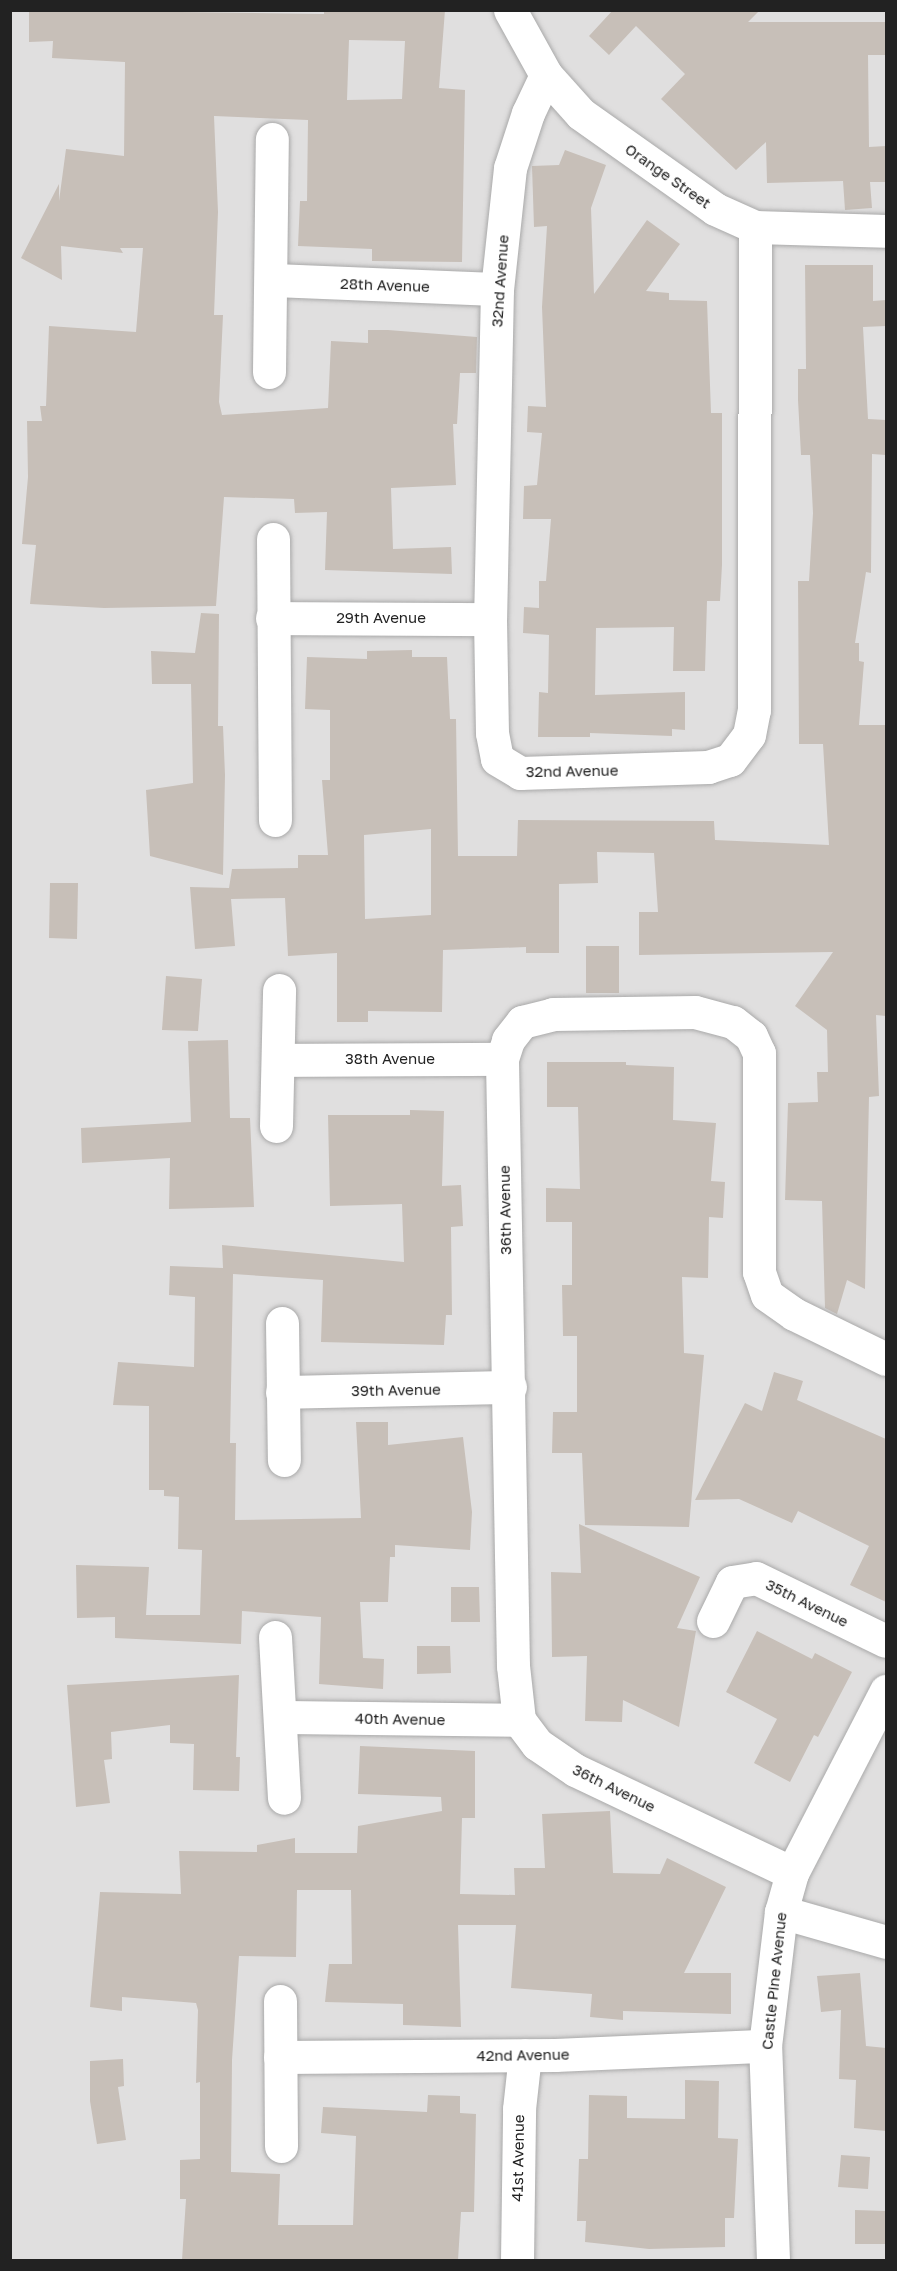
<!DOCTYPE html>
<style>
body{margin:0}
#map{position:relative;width:897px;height:2271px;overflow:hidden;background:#f2efe9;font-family:"Golos Text",sans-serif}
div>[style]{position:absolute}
.residential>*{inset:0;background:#e0dfdf}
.building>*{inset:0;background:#c7bfb8}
.roads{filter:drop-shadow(0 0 2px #a9a9a9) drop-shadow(0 0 2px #a9a9a9)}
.minor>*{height:33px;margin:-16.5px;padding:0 16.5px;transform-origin:16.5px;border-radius:16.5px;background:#fff}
span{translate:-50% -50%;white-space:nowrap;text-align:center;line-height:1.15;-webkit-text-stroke:6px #fff;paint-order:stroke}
.street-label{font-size:15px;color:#222}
.frame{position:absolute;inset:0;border:12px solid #222;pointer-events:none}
</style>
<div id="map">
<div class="residential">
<i style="clip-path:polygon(11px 11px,886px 11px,886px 2260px,11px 2260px)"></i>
</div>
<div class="building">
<i style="clip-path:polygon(evenodd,29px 10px,324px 14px,324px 10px,445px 10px,439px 88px,465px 90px,462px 262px,372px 261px,372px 249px,298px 246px,300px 201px,307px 201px,308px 120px,214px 116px,218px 212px,214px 315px,223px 315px,219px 402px,222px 415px,328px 408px,331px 341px,368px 343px,368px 330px,388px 330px,477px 337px,476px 373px,460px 373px,457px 424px,453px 424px,456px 485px,391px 488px,393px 549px,451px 547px,452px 574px,325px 570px,327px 512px,295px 513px,294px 499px,224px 497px,216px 606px,104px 608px,30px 604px,36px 545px,22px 544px,28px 477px,27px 421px,42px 421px,40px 406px,46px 406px,49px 326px,136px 332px,143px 248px,120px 248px,123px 253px,61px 246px,62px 280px,21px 258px,59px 184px,59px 201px,66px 149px,124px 156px,125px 62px,52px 58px,53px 41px,29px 42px,29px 10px,349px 40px,405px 41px,402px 99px,347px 100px,349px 40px)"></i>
<i style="clip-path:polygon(613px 10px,760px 10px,748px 22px,886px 22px,886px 55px,868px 55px,869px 147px,886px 146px,886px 182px,870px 182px,872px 208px,845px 210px,843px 181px,767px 183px,766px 142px,736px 170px,661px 99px,685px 74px,636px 26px,609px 55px,589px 36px)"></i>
<i style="clip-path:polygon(565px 150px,606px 165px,591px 208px,594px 294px,647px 220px,680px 244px,646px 291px,669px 293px,669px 300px,707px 301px,711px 413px,722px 413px,722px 565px,720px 601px,707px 601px,705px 671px,673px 671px,674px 627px,596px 628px,595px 695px,685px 692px,685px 730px,672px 729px,672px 736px,590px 733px,590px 737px,538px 737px,539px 692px,548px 693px,549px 635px,523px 633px,524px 607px,539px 608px,539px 581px,546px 581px,551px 519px,523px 519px,524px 486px,537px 485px,542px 433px,527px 432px,528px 406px,546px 407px,542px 307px,547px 226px,534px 227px,532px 166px,559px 165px)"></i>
<i style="clip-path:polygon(evenodd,805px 265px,873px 265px,873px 301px,886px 300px,886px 326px,863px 327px,868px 419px,886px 420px,886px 455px,872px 454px,871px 573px,866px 572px,855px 643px,859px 643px,859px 661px,864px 662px,859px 725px,886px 725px,886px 1016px,876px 1015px,879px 1096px,869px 1097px,865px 1289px,847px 1280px,837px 1314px,825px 1308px,822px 1201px,785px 1200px,788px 1103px,818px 1102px,817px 1072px,828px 1072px,827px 1030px,795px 1006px,833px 952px,639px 955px,639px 912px,658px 912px,654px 853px,597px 852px,598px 883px,559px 884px,559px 953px,526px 953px,526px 947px,443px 950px,442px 1012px,368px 1011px,368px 1022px,337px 1022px,337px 953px,288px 956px,285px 898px,231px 899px,235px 946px,195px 949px,190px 887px,229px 888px,232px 869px,298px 868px,298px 855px,328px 855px,322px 780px,330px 780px,330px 710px,305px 709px,307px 657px,367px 659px,367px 651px,412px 650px,412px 657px,447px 657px,450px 719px,456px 719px,458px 856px,517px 856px,518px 820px,714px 821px,715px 840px,829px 845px,823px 744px,799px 744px,798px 581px,809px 581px,813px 513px,810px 455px,801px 455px,798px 400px,798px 369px,806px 369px,805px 265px,431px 829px,431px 915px,365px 919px,364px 835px,431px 829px)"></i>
<i style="clip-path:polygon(201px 613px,219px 614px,218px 726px,223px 726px,225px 775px,223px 875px,150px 856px,146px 790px,193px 783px,191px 684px,152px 684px,151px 651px,195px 653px)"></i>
<i style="clip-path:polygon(50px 883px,78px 883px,77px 939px,49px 938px)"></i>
<i style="clip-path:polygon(586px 946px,619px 946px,619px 993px,586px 993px)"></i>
<i style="clip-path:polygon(166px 976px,202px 979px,198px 1031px,162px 1030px)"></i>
<i style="clip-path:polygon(228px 1040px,230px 1118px,250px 1118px,254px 1207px,169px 1209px,170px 1158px,82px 1163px,81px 1128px,191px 1122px,188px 1041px)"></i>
<i style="clip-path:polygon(547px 1062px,626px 1062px,626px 1065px,674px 1067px,673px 1120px,716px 1123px,711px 1181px,725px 1182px,723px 1218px,709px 1217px,708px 1278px,682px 1277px,684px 1353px,704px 1355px,689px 1527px,585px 1525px,582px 1453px,552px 1453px,553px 1412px,577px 1412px,577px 1336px,563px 1336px,562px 1285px,572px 1285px,572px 1222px,546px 1222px,546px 1188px,580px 1189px,578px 1107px,547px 1107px)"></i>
<i style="clip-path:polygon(410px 1110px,444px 1111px,442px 1186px,461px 1185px,463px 1226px,451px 1227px,452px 1315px,446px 1315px,444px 1345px,321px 1342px,323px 1280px,233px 1274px,230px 1443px,236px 1443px,235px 1520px,361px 1518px,356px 1422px,388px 1422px,388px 1445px,463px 1437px,472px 1512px,470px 1550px,395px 1545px,395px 1557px,390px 1557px,388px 1602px,360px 1602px,363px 1658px,384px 1659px,383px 1689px,319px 1684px,321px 1617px,242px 1611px,241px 1644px,115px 1638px,115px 1617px,77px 1618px,76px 1565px,149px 1567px,146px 1615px,200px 1615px,202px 1550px,178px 1549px,179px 1497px,164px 1496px,164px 1490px,149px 1490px,149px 1406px,113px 1405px,118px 1362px,194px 1367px,195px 1297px,169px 1295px,170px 1266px,223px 1268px,222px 1245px,404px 1262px,402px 1204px,330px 1206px,328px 1115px,410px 1115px)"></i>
<i style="clip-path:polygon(774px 1372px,803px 1381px,797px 1400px,886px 1439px,886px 1602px,850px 1585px,869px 1546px,798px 1511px,792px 1523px,739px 1499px,695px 1500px,745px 1403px,762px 1411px)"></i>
<i style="clip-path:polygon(579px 1524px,700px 1577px,677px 1628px,696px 1631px,679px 1727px,623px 1700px,622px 1722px,585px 1721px,587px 1656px,552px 1657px,551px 1572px,581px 1573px)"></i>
<i style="clip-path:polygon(451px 1587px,479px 1587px,480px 1622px,451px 1622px)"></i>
<i style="clip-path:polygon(757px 1631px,812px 1659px,815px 1653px,852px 1672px,818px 1737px,814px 1735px,790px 1782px,754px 1763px,777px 1719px,726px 1692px)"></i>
<i style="clip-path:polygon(417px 1646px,450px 1646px,451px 1673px,417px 1674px)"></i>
<i style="clip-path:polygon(239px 1675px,236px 1757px,240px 1757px,239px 1791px,193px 1790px,194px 1744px,170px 1743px,170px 1725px,111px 1732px,112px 1759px,104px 1760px,110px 1803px,76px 1807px,67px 1685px)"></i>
<i style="clip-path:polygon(360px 1746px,475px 1751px,475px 1818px,462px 1818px,460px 1894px,515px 1895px,514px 1868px,545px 1868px,542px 1814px,610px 1811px,613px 1873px,660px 1874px,667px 1858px,726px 1887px,684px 1973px,731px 1973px,731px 2014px,623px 2011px,623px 2020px,590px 2017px,592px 1994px,511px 1988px,516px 1925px,458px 1925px,461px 2027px,403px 2025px,403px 2004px,325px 2002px,329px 1964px,352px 1964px,351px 1890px,297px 1890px,296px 1957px,239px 1956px,232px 2060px,231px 2172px,280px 2174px,278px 2225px,353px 2225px,356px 2136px,321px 2133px,323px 2107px,427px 2112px,428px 2095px,460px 2096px,460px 2113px,476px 2114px,474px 2212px,461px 2212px,458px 2260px,182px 2260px,186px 2199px,180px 2199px,180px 2160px,200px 2159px,200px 2082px,196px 2083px,198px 2010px,196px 2003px,122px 1997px,122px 2011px,90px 2007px,100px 1892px,181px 1894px,179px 1851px,257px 1852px,257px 1845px,295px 1838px,295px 1853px,357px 1853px,358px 1826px,442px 1811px,441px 1797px,358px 1794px)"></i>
<i style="clip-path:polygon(860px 1973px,866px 2046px,886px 2048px,886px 2131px,854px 2128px,856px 2080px,839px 2079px,841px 2010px,821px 2012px,817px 1976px)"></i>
<i style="clip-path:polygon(123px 2059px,124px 2086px,118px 2087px,126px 2140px,97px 2144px,90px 2101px,90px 2061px)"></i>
<i style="clip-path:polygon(685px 2080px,719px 2081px,718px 2138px,738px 2139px,734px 2218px,725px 2218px,725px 2247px,649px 2249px,585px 2242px,586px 2221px,577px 2221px,579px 2159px,588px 2159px,589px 2095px,627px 2096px,627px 2118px,685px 2119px)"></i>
<i style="clip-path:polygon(841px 2155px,870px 2157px,868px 2189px,838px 2187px)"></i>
<i style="clip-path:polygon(855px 2210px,886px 2211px,886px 2244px,855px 2244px)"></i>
</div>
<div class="roads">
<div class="minor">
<i style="left:510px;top:10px;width:74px;rotate:61deg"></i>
<i style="left:546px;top:75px;width:52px;rotate:48.1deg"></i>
<i style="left:581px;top:114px;width:164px;rotate:35.3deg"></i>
<i style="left:715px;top:209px;width:44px;rotate:24.2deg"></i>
<i style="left:755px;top:227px;width:131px;rotate:1.7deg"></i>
<i style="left:546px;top:75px;width:42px;rotate:115.3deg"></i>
<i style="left:528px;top:113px;width:58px;rotate:108.1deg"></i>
<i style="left:510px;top:168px;width:122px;rotate:96.1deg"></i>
<i style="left:497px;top:289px;width:330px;rotate:91.2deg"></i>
<i style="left:490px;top:619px;width:114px;rotate:89deg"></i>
<i style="left:492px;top:733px;width:26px;rotate:79deg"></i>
<i style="left:497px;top:759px;width:27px;rotate:31deg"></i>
<i style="left:520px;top:773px;width:188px;rotate:-1.8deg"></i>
<i style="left:708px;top:767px;width:23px;rotate:-18deg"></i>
<i style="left:730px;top:760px;width:31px;rotate:-53deg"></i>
<i style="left:749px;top:735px;width:25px;rotate:-79deg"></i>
<i style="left:754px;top:710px;width:483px;rotate:-89.9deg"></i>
<i style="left:272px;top:280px;width:225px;rotate:2.3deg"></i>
<i style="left:269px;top:372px;width:233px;rotate:-89.3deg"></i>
<i style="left:273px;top:539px;width:281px;rotate:89.6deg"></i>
<i style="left:272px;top:618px;width:218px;rotate:0.3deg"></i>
<i style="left:278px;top:1060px;width:224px;rotate:-0.3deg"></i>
<i style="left:276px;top:1126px;width:136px;rotate:-88.7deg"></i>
<i style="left:282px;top:1323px;width:137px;rotate:89.2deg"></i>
<i style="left:282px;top:1392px;width:228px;rotate:-1.3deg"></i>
<i style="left:713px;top:1621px;width:43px;rotate:-64deg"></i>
<i style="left:732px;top:1582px;width:24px;rotate:-9deg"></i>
<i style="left:756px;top:1578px;width:144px;rotate:25.9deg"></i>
<i style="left:275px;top:1637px;width:161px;rotate:86.8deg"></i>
<i style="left:281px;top:1717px;width:238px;rotate:0.7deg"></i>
<i style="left:792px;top:1873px;width:240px;rotate:-154.6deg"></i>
<i style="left:575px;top:1770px;width:46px;rotate:-145.6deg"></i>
<i style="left:537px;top:1744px;width:30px;rotate:-127deg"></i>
<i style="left:519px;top:1720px;width:54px;rotate:-96.3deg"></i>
<i style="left:513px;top:1666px;width:607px;rotate:-91.04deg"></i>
<i style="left:502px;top:1059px;width:20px;rotate:-72deg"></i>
<i style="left:508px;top:1040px;width:23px;rotate:-52deg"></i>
<i style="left:522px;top:1022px;width:32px;rotate:-14deg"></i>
<i style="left:553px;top:1014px;width:142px;rotate:-0.8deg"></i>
<i style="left:695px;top:1012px;width:39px;rotate:15deg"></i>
<i style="left:733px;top:1022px;width:23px;rotate:38deg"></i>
<i style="left:751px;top:1036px;width:19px;rotate:65deg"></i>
<i style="left:759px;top:1053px;width:219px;rotate:90deg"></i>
<i style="left:759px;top:1272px;width:24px;rotate:71deg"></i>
<i style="left:767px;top:1295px;width:33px;rotate:35deg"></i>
<i style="left:794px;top:1314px;width:102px;rotate:26.1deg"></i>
<i style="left:781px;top:1912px;width:109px;rotate:15.9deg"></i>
<i style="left:280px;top:2001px;width:145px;rotate:89.6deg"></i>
<i style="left:280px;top:2057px;width:275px;rotate:-0.4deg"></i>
<i style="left:555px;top:2055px;width:210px;rotate:-2.5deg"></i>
<i style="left:517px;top:2260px;width:151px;rotate:-89.2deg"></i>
<i style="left:519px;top:2109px;width:54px;rotate:-83.7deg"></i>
<i style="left:773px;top:2260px;width:214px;rotate:-92.1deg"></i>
<i style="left:765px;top:2046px;width:135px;rotate:-83.2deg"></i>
<i style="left:781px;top:1912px;width:41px;rotate:-74.2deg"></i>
<i style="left:792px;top:1873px;width:205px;rotate:-62.7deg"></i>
</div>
</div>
<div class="street-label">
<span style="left:668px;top:176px;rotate:35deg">Orange Street</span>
<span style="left:500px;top:281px;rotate:-86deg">32nd Avenue</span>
<span style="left:385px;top:285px;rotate:2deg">28th Avenue</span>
<span style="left:381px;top:618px">29th Avenue</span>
<span style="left:572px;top:771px;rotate:-1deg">32nd Avenue</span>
<span style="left:390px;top:1059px">38th Avenue</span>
<span style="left:505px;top:1210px;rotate:-91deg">36th Avenue</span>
<span style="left:396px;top:1390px;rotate:-1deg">39th Avenue</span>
<span style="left:807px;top:1603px;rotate:26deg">35th Avenue</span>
<span style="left:400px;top:1719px;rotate:1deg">40th Avenue</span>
<span style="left:614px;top:1788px;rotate:26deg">36th Avenue</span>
<span style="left:774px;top:1981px;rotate:-84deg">Castle Pine Avenue</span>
<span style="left:523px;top:2055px;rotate:-1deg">42nd Avenue</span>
<span style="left:518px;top:2158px;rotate:-89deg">41st Avenue</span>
</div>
<div class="frame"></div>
</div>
